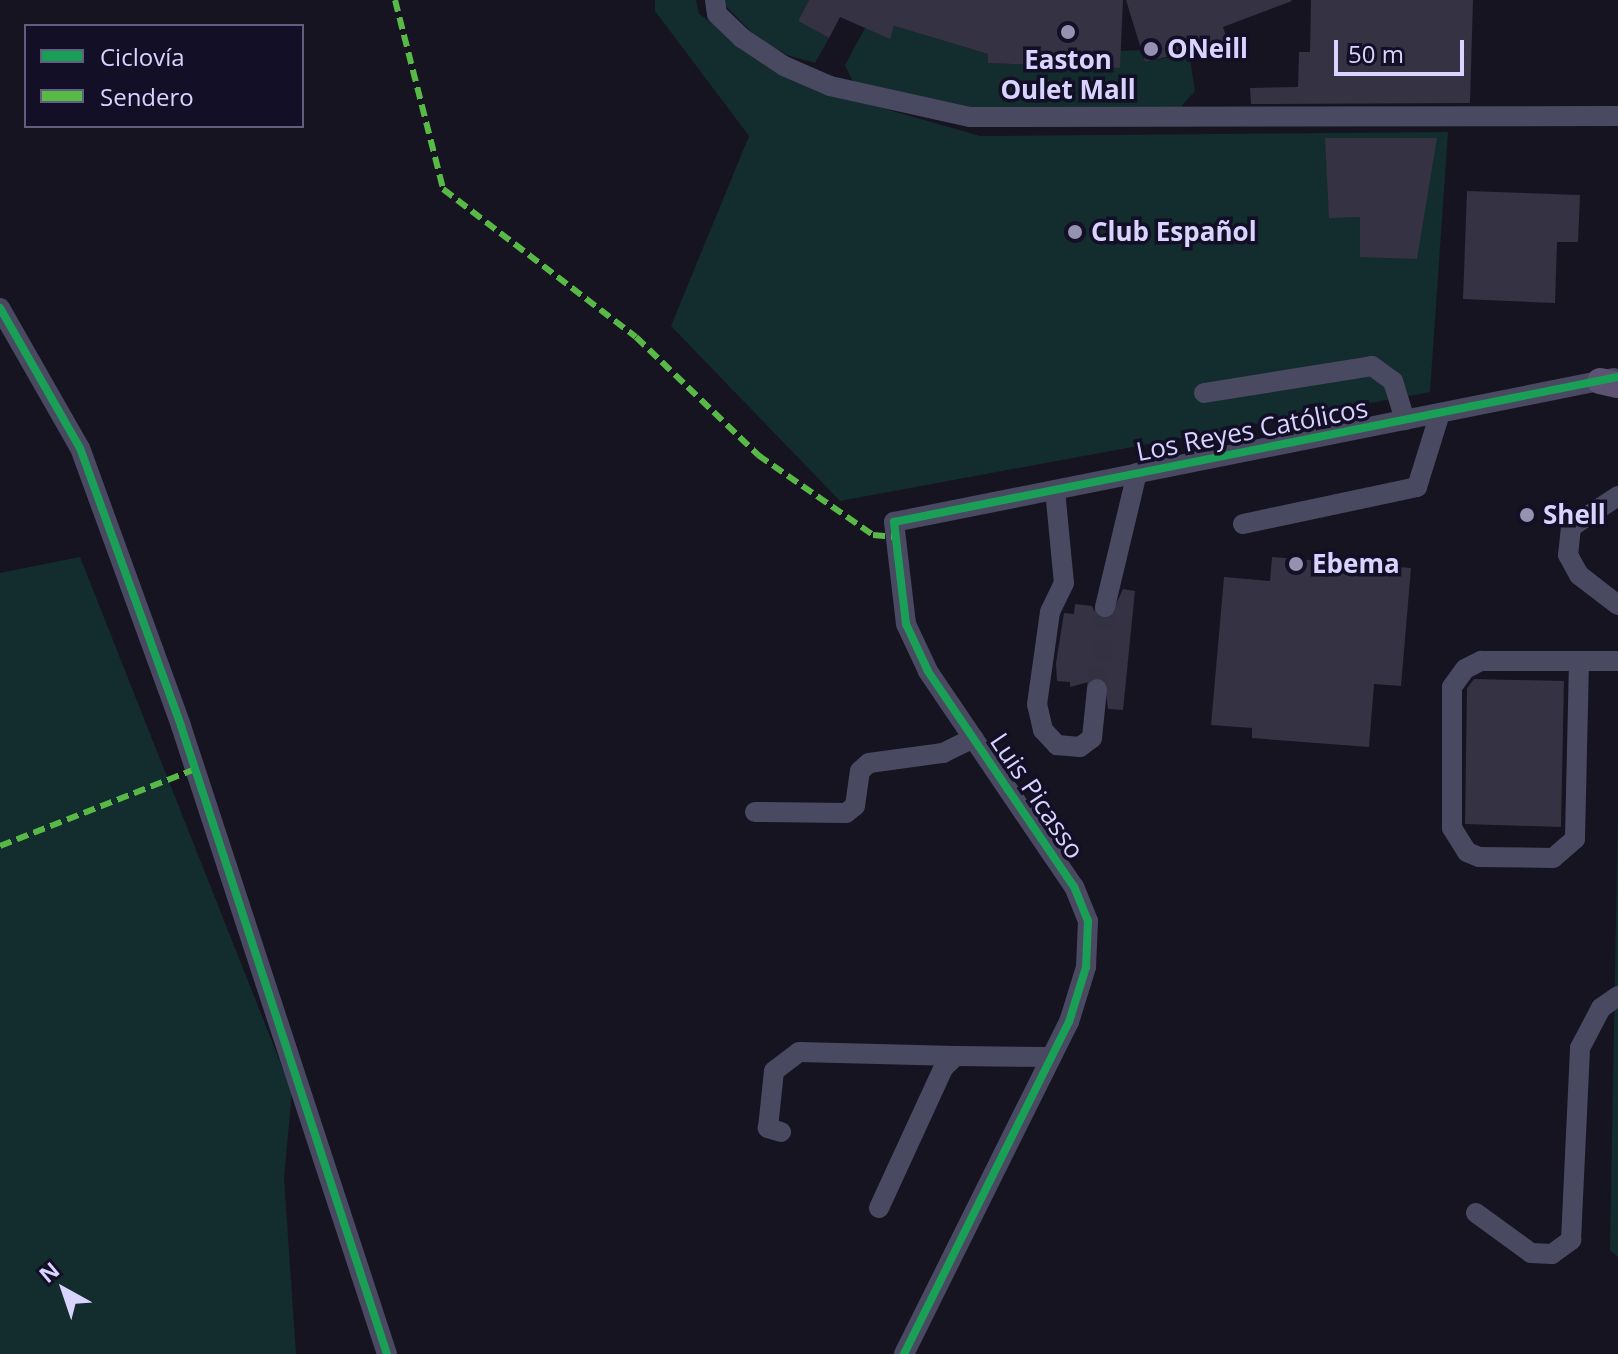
<!DOCTYPE html>
<meta charset="utf-8">
<style>
body{margin:0}
#map{position:relative;width:1618px;height:1354px;overflow:hidden;background:#161421;font-family:"Open Sans",sans-serif}
div>[style]{position:absolute}
.green>*{inset:0;background:#132c2d}
.building>*{inset:0;background:#343243}
.minor-tunnel>*{height:20px;margin-top:-10px;transform-origin:0;background:repeating-linear-gradient(90deg,#333142 0 20px,transparent 0 30px)}
.minor>*{height:20px;margin:-10px;padding:0 10px;transform-origin:10px;border-radius:10px;background:#4a4962}
.major>*{height:26px;margin:-13px;padding:0 13px;transform-origin:13px;border-radius:13px;background:#5e5373}
.quiet>*{height:6px;margin-top:-3px;transform-origin:0;background:repeating-linear-gradient(90deg,#58b947 0 12px,transparent 0 18px)}
.cycleway>*{height:8px;margin:-4px;padding:0 4px;transform-origin:4px;border-radius:4px;background:#1a9f57}
.dots>*{width:22px;height:22px;translate:-50% -50%;box-sizing:border-box;border:4px solid #130f26;border-radius:50%}
span{translate:-50% -50%;white-space:nowrap;text-align:center;line-height:1.15;-webkit-text-stroke:7px #130f26;paint-order:stroke}
.poi-label{font-size:26px;color:#d9d4ff;font-weight:700}
.left{translate:0 -50%;text-align:left}
.street-label{font-size:26px;color:#d9d4ff}
.legend{position:absolute;left:24px;top:24px;width:280px;height:104px;box-sizing:border-box;background:#130f26;border:2px solid #625e7d;margin:0;padding:10px 14px;list-style:none;font-size:24px;color:#d9d4ff}
.legend li{display:flex;align-items:center;gap:16px;height:40px}
.legend b{width:40px;border:2px solid #625e7d}
.north{position:absolute;left:24px;top:1250px;width:80px;height:80px;-webkit-text-stroke:6px #130f26;paint-order:stroke;rotate:320deg;font-size:22px;font-weight:700;line-height:32px;text-align:center;color:#d9d4ff}
.north::after{content:'';display:block;margin:auto;width:28px;height:36px;background:#d9d4ff;clip-path:polygon(50% 0,100% 100%,50% 72%,0 100%)}
.scale{position:absolute;left:1334px;top:40px;width:130px;height:36px;box-sizing:border-box;border:4px solid #d9d4ff;border-top:0;padding-left:10px;font-size:24px;line-height:28px;white-space:nowrap;color:#d9d4ff;-webkit-text-stroke:6px #130f26;paint-order:stroke}
</style>
<div id="map">
<div class="green">
<i style="clip-path:polygon(655px 0,696px 0,699px 14px,764px 59px,865px 103px,980px 136px,1448px 132px,1430px 392px,840px 501px,671px 326px,749px 136px,655px 11px)"></i>
<i style="clip-path:polygon(720px 0,809px 0,798px 21px,829px 38px,815px 63px,787px 55px,756px 37px)"></i>
<i style="clip-path:polygon(894px 26px,988px 54px,988px 63px,1119px 68px,1120px 51px,1141px 50px,1145px 62px,1189px 53px,1195px 91px,1181px 107px,1015px 114px,938px 104px,853px 82px,845px 65px,865px 28px)"></i>
<i style="clip-path:polygon(80px 557px,292px 1092px,284px 1178px,296px 1354px,0 1354px,0 573px)"></i>
<i style="clip-path:polygon(1618px 806px,1618px 1257px,1610px 1250px)"></i>
</div>
<div class="building">
<i style="clip-path:polygon(809px 0,1123px 0,1120px 68px,988px 63px,988px 54px,894px 26px,890px 39px,840px 17px,829px 38px,798px 21px)"></i>
<i style="clip-path:polygon(1126px 0,1291px 0,1292px 1px,1223px 27px,1228px 42px,1145px 62px)"></i>
<i style="clip-path:polygon(1311px 0,1473px 0,1470px 103px,1251px 104px,1250px 88px,1298px 87px,1299px 52px,1310px 52px)"></i>
<i style="clip-path:polygon(1325px 138px,1437px 138px,1417px 259px,1360px 257px,1360px 217px,1329px 218px)"></i>
<i style="clip-path:polygon(1467px 191px,1580px 195px,1578px 242px,1557px 242px,1555px 303px,1463px 299px)"></i>
<i style="clip-path:polygon(1272px 557px,1411px 568px,1401px 686px,1374px 684px,1369px 747px,1252px 738px,1252px 728px,1211px 725px,1224px 577px,1270px 581px)"></i>
<i style="clip-path:polygon(1123px 589px,1135px 591px,1123px 710px,1108px 709px,1104px 678px,1070px 687px,1070px 682px,1057px 681px,1056px 663px,1064px 613px,1074px 614px,1075px 604px,1092px 606px,1097px 617px,1109px 619px)"></i>
<i style="clip-path:polygon(1474px 679px,1564px 681px,1561px 827px,1465px 824px,1467px 688px)"></i>
</div>
<div class="minor-tunnel">
<i style="left:1097px;top:689px;width:82px;rotate:-84.4deg"></i>
</div>
<div class="minor">
<i style="left:715px;top:0;width:14px;rotate:82deg"></i>
<i style="left:717px;top:14px;width:35px;rotate:44deg"></i>
<i style="left:742px;top:38px;width:50px;rotate:33.7deg"></i>
<i style="left:784px;top:66px;width:50px;rotate:23.5deg"></i>
<i style="left:830px;top:86px;width:143px;rotate:12.5deg"></i>
<i style="left:970px;top:117px;width:648px;rotate:-0.09deg"></i>
<i style="left:0;top:308px;width:161px;rotate:60.3deg"></i>
<i style="left:80px;top:448px;width:296px;rotate:70deg"></i>
<i style="left:181px;top:726px;width:661px;rotate:71.84deg"></i>
<i style="left:1204px;top:393px;width:170px;rotate:-9.1deg"></i>
<i style="left:1372px;top:366px;width:26px;rotate:36deg"></i>
<i style="left:1393px;top:381px;width:41px;rotate:72.9deg"></i>
<i style="left:1055px;top:490px;width:93px;rotate:84.5deg"></i>
<i style="left:1064px;top:583px;width:32px;rotate:116deg"></i>
<i style="left:1050px;top:612px;width:93px;rotate:98deg"></i>
<i style="left:1037px;top:704px;width:27px;rotate:77deg"></i>
<i style="left:1043px;top:730px;width:21px;rotate:47deg"></i>
<i style="left:1057px;top:745px;width:23px;rotate:5deg"></i>
<i style="left:1080px;top:747px;width:15px;rotate:-37deg"></i>
<i style="left:1092px;top:738px;width:49px;rotate:-84.2deg"></i>
<i style="left:1618px;top:496px;width:56px;rotate:146.6deg"></i>
<i style="left:1571px;top:527px;width:28px;rotate:96deg"></i>
<i style="left:1568px;top:555px;width:23px;rotate:61deg"></i>
<i style="left:1579px;top:575px;width:49px;rotate:37.6deg"></i>
<i style="left:1243px;top:524px;width:178px;rotate:-12deg"></i>
<i style="left:1417px;top:487px;width:77px;rotate:-72.7deg"></i>
<i style="left:1105px;top:607px;width:138px;rotate:-76.6deg"></i>
<i style="left:1579px;top:661px;width:178px;rotate:91.3deg"></i>
<i style="left:1575px;top:839px;width:29px;rotate:139deg"></i>
<i style="left:1553px;top:858px;width:74px;rotate:-179.2deg"></i>
<i style="left:1479px;top:857px;width:13px;rotate:-157deg"></i>
<i style="left:1467px;top:852px;width:28px;rotate:-122deg"></i>
<i style="left:1452px;top:828px;width:141px;rotate:-90deg"></i>
<i style="left:1452px;top:687px;width:22px;rotate:-54deg"></i>
<i style="left:1465px;top:669px;width:18px;rotate:-27deg"></i>
<i style="left:1481px;top:661px;width:137px"></i>
<i style="left:755px;top:812px;width:91px;rotate:0.6deg"></i>
<i style="left:846px;top:813px;width:11px;rotate:-38deg"></i>
<i style="left:855px;top:806px;width:35px;rotate:-82deg"></i>
<i style="left:860px;top:771px;width:12px;rotate:-42deg"></i>
<i style="left:869px;top:763px;width:75px;rotate:-7.7deg"></i>
<i style="left:943px;top:753px;width:34px;rotate:-26deg"></i>
<i style="left:781px;top:1132px;width:14px;rotate:-163deg"></i>
<i style="left:768px;top:1128px;width:57px;rotate:-84deg"></i>
<i style="left:774px;top:1071px;width:31px;rotate:-37deg"></i>
<i style="left:799px;top:1052px;width:157px;rotate:1.5deg"></i>
<i style="left:879px;top:1208px;width:155px;rotate:-65.3deg"></i>
<i style="left:944px;top:1067px;width:16px;rotate:-43deg"></i>
<i style="left:956px;top:1056px;width:95px;rotate:0.6deg"></i>
<i style="left:1476px;top:1213px;width:68px;rotate:36deg"></i>
<i style="left:1531px;top:1253px;width:21px;rotate:3deg"></i>
<i style="left:1552px;top:1254px;width:24px;rotate:-36deg"></i>
<i style="left:1571px;top:1240px;width:192px;rotate:-87.3deg"></i>
<i style="left:1580px;top:1048px;width:45px;rotate:-62.3deg"></i>
<i style="left:1601px;top:1008px;width:21px;rotate:-35deg"></i>
<i style="left:904px;top:1354px;width:371px;rotate:-63.6deg"></i>
<i style="left:1069px;top:1022px;width:58px;rotate:-72.8deg"></i>
<i style="left:1086px;top:967px;width:46px;rotate:-87.5deg"></i>
<i style="left:1088px;top:921px;width:37px;rotate:-112deg"></i>
<i style="left:1074px;top:887px;width:261px;rotate:-124.1deg"></i>
<i style="left:928px;top:671px;width:52px;rotate:-115.1deg"></i>
<i style="left:906px;top:624px;width:103px;rotate:-96.7deg"></i>
<i style="left:894px;top:522px;width:734px;rotate:-11.31deg"></i>
</div>
<div class="major">
<i style="left:1600px;top:381px;width:18px;rotate:13deg"></i>
</div>
<div class="quiet">
<i style="left:395px;top:0;width:195px;rotate:75.7deg"></i>
<i style="left:443px;top:189px;width:243px;rotate:37.5deg"></i>
<i style="left:636px;top:337px;width:170px;rotate:44deg"></i>
<i style="left:758px;top:455px;width:140px;rotate:34.8deg"></i>
<i style="left:873px;top:535px;width:23px;rotate:5deg"></i>
<i style="left:0;top:846px;width:210px;rotate:-21.5deg"></i>
</div>
<div class="cycleway">
<i style="left:0;top:308px;width:161px;rotate:60.3deg"></i>
<i style="left:80px;top:448px;width:296px;rotate:70deg"></i>
<i style="left:181px;top:726px;width:661px;rotate:71.84deg"></i>
<i style="left:904px;top:1354px;width:371px;rotate:-63.6deg"></i>
<i style="left:1069px;top:1022px;width:58px;rotate:-72.8deg"></i>
<i style="left:1086px;top:967px;width:46px;rotate:-87.5deg"></i>
<i style="left:1088px;top:921px;width:37px;rotate:-112deg"></i>
<i style="left:1074px;top:887px;width:261px;rotate:-124.1deg"></i>
<i style="left:928px;top:671px;width:52px;rotate:-115.1deg"></i>
<i style="left:906px;top:624px;width:103px;rotate:-96.7deg"></i>
<i style="left:894px;top:522px;width:738px;rotate:-11.33deg"></i>
</div>
<div class="dots">
<i style="left:1068px;top:32px;background:#9591b1"></i>
<i style="left:1151px;top:49px;background:#9591b1"></i>
<i style="left:1075px;top:232px;background:#9591b1"></i>
<i style="left:1527px;top:515px;background:#9591b1"></i>
<i style="left:1296px;top:564px;background:#9591b1"></i>
</div>
<div class="poi-label">
<span class="left" style="left:1167px;top:49px">ONeill</span>
<span style="left:1068px;top:75px">Easton<br>Oulet Mall</span>
<span class="left" style="left:1091px;top:232px">Club Español</span>
<span class="left" style="left:1543px;top:515px">Shell</span>
<span class="left" style="left:1312px;top:564px">Ebema</span>
</div>
<div class="street-label">
<span style="left:1252px;top:430px;rotate:-11deg">Los Reyes Católicos</span>
<span style="left:1037px;top:796px;rotate:56deg">Luis Picasso</span>
</div>
<ul class="legend">
<li><b style="height:10px;background:#1a9f57"></b>Ciclovía</li>
<li><b style="height:10px;background:#58b947"></b>Sendero</li>
</ul>
<div class="north">N</div>
<div class="scale">50 m</div>
</div>
